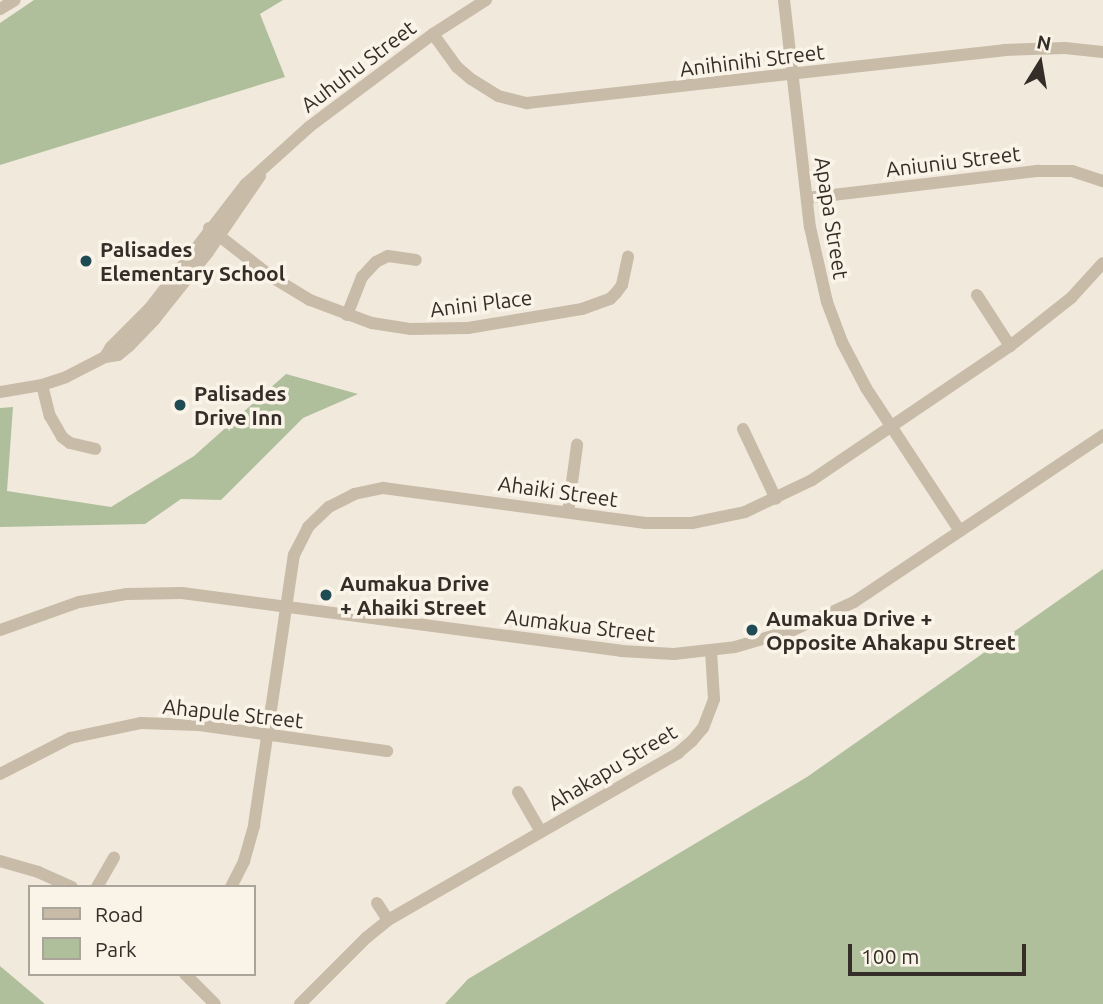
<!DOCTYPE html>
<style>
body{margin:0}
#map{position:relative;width:1103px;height:1004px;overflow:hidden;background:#f1e9dc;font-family:Ubuntu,sans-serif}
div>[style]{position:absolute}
.green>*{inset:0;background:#afbf9c}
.minor>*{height:12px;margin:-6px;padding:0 6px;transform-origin:6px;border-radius:6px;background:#c8bba8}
.dots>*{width:19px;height:19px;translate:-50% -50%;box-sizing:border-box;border:4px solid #f9f3e8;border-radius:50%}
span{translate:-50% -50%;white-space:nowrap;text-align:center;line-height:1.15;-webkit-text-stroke:7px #f9f3e8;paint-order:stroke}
.street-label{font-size:21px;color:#352e28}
.poi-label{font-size:21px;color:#352e28;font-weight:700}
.left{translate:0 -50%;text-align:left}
.legend{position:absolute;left:28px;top:885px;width:228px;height:91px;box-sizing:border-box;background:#f9f3e8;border:2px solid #aba49b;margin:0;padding:9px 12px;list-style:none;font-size:21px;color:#352e28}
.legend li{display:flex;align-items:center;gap:14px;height:35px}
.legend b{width:35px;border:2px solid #aba49b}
.north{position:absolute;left:1005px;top:28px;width:70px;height:70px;-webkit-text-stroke:5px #f9f3e8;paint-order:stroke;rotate:11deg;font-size:19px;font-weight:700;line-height:28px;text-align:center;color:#352e28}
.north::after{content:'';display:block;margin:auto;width:24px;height:32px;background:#352e28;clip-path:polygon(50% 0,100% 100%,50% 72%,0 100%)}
.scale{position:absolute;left:848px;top:944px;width:178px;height:32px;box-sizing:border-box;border:4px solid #352e28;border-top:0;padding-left:9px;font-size:21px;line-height:24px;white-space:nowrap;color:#352e28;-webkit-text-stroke:5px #f9f3e8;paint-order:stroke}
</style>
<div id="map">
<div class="green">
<i style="clip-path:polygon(34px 0,283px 0,260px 14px,285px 77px,0 165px,0 23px)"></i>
<i style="clip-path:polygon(286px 374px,358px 394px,303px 418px,221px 500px,181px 499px,145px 524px,0 527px,0 408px,13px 407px,7px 491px,111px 507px,194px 456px)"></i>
<i style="clip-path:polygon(1103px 569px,1103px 1004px,445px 1004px,468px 979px,807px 777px)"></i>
<i style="clip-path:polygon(0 966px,45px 1004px,0 1004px)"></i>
</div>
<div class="minor">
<i style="left:784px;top:0;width:228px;rotate:83.5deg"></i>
<i style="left:810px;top:227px;width:77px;rotate:77.2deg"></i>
<i style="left:827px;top:302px;width:43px;rotate:69.4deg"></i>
<i style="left:842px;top:342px;width:52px;rotate:62.4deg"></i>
<i style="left:866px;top:388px;width:171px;rotate:56.7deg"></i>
<i style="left:0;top:9px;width:17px;rotate:-31deg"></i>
<i style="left:433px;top:34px;width:41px;rotate:54deg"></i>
<i style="left:457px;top:67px;width:18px;rotate:41deg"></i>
<i style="left:471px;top:79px;width:32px;rotate:32deg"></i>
<i style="left:498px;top:96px;width:30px;rotate:14deg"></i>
<i style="left:527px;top:103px;width:480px;rotate:-6.3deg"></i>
<i style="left:1004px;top:50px;width:61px;rotate:-1.9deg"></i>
<i style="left:1065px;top:48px;width:38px;rotate:6deg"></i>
<i style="left:807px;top:198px;width:233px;rotate:-6.7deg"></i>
<i style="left:1038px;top:171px;width:34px"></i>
<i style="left:1072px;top:171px;width:33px;rotate:18deg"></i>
<i style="left:209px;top:228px;width:80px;rotate:37.9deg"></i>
<i style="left:272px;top:277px;width:44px;rotate:31.2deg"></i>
<i style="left:310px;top:300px;width:66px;rotate:20.4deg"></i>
<i style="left:372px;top:323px;width:38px;rotate:9deg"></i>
<i style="left:410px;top:329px;width:58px;rotate:-1deg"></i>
<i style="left:468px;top:328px;width:116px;rotate:-9.5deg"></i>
<i style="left:582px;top:309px;width:30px;rotate:-20deg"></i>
<i style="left:610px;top:299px;width:8px;rotate:-45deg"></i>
<i style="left:616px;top:293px;width:10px;rotate:-53deg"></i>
<i style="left:622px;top:285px;width:29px;rotate:-78deg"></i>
<i style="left:977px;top:295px;width:61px;rotate:57.1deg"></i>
<i style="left:347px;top:315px;width:41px;rotate:-68.5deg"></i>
<i style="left:362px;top:277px;width:21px;rotate:-47deg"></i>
<i style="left:376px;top:262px;width:13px;rotate:-27deg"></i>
<i style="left:388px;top:256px;width:28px;rotate:8deg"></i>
<i style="left:105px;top:357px;width:12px;rotate:-59deg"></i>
<i style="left:111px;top:347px;width:55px;rotate:-45deg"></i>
<i style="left:150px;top:308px;width:157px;rotate:-52.3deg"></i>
<i style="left:246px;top:184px;width:85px;rotate:-42.1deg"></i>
<i style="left:309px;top:127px;width:155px;rotate:-36.9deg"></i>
<i style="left:433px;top:34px;width:63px;rotate:-32.7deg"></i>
<i style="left:42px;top:385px;width:32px;rotate:76deg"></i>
<i style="left:50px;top:416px;width:24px;rotate:60deg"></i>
<i style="left:62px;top:437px;width:10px;rotate:37deg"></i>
<i style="left:70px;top:443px;width:26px;rotate:13deg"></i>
<i style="left:0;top:392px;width:43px;rotate:-9.5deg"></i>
<i style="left:42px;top:385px;width:25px;rotate:-18deg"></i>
<i style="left:66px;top:377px;width:44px;rotate:-27.1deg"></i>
<i style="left:105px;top:357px;width:13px;rotate:-9deg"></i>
<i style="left:118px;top:355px;width:14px;rotate:-39deg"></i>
<i style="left:129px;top:346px;width:36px;rotate:-46deg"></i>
<i style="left:154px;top:320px;width:87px;rotate:-51.5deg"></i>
<i style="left:208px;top:252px;width:92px;rotate:-55.6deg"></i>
<i style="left:743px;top:429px;width:77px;rotate:64.8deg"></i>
<i style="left:568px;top:512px;width:68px;rotate:-82.3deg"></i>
<i style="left:0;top:630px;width:84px;rotate:-19.5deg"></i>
<i style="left:79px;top:602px;width:49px;rotate:-9.5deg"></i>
<i style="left:127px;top:594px;width:55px;rotate:-1deg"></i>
<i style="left:182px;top:593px;width:443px;rotate:7.5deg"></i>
<i style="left:621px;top:651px;width:53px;rotate:3.2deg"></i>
<i style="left:674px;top:654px;width:61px;rotate:-6.5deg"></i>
<i style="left:735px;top:647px;width:60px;rotate:-16.3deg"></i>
<i style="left:793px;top:630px;width:67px;rotate:-24.7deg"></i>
<i style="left:854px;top:602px;width:300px;rotate:-33.8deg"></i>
<i style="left:0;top:774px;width:79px;rotate:-27.2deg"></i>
<i style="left:70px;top:738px;width:73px;rotate:-11.9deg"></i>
<i style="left:141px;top:723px;width:58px;rotate:2deg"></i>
<i style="left:199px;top:725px;width:190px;rotate:7.9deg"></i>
<i style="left:518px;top:792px;width:46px;rotate:60.1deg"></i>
<i style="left:0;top:861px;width:40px;rotate:16deg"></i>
<i style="left:38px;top:872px;width:37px;rotate:24deg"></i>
<i style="left:97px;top:887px;width:34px;rotate:-60deg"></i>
<i style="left:231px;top:887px;width:29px;rotate:-63deg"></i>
<i style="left:244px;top:861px;width:37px;rotate:-74deg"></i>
<i style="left:254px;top:825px;width:273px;rotate:-81.6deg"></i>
<i style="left:294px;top:555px;width:31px;rotate:-63deg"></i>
<i style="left:308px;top:527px;width:29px;rotate:-44deg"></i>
<i style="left:329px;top:507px;width:28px;rotate:-27deg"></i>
<i style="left:354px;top:494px;width:30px;rotate:-12deg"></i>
<i style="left:383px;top:488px;width:265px;rotate:7.6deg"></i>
<i style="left:646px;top:523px;width:46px"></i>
<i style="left:692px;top:523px;width:54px;rotate:-11.7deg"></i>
<i style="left:745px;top:512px;width:74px;rotate:-25.5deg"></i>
<i style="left:812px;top:480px;width:239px;rotate:-34.1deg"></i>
<i style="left:1010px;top:346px;width:78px;rotate:-38.2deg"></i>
<i style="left:1071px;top:298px;width:47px;rotate:-47.6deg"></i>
<i style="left:377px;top:903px;width:20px;rotate:57deg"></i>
<i style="left:185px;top:974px;width:42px;rotate:45deg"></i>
<i style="left:300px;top:1004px;width:93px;rotate:-45deg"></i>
<i style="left:366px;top:938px;width:28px;rotate:-39deg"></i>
<i style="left:388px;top:920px;width:335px;rotate:-29.9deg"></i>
<i style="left:678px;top:753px;width:18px;rotate:-41deg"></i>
<i style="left:692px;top:741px;width:17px;rotate:-50deg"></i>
<i style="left:703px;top:728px;width:31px;rotate:-69deg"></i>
<i style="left:714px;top:699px;width:48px;rotate:-93.6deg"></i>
</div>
<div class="dots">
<i style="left:86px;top:261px;background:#1f4b55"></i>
<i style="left:180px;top:405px;background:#1f4b55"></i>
<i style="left:326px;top:595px;background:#1f4b55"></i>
<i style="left:752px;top:630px;background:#1f4b55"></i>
</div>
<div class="street-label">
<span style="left:752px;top:60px;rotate:-7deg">Anihinihi Street</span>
<span style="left:358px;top:66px;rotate:-37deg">Auhuhu Street</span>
<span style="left:953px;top:161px;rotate:-7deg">Aniuniu Street</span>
<span style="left:832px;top:218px;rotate:81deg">Apapa Street</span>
<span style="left:481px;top:303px;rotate:-7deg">Anini Place</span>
<span style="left:558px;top:491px;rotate:8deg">Ahaiki Street</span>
<span style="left:580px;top:625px;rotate:7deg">Aumakua Street</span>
<span style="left:233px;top:713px;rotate:6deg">Ahapule Street</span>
<span style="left:612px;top:767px;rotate:-31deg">Ahakapu Street</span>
</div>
<div class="poi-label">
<span class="left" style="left:100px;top:261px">Palisades<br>Elementary School</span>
<span class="left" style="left:194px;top:405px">Palisades<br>Drive Inn</span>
<span class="left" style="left:340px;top:595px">Aumakua Drive<br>+ Ahaiki Street</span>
<span class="left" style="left:766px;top:630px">Aumakua Drive +<br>Opposite Ahakapu Street</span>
</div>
<ul class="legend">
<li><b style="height:9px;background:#c8bba8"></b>Road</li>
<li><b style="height:19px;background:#afbf9c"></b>Park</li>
</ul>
<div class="north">N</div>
<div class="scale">100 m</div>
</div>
